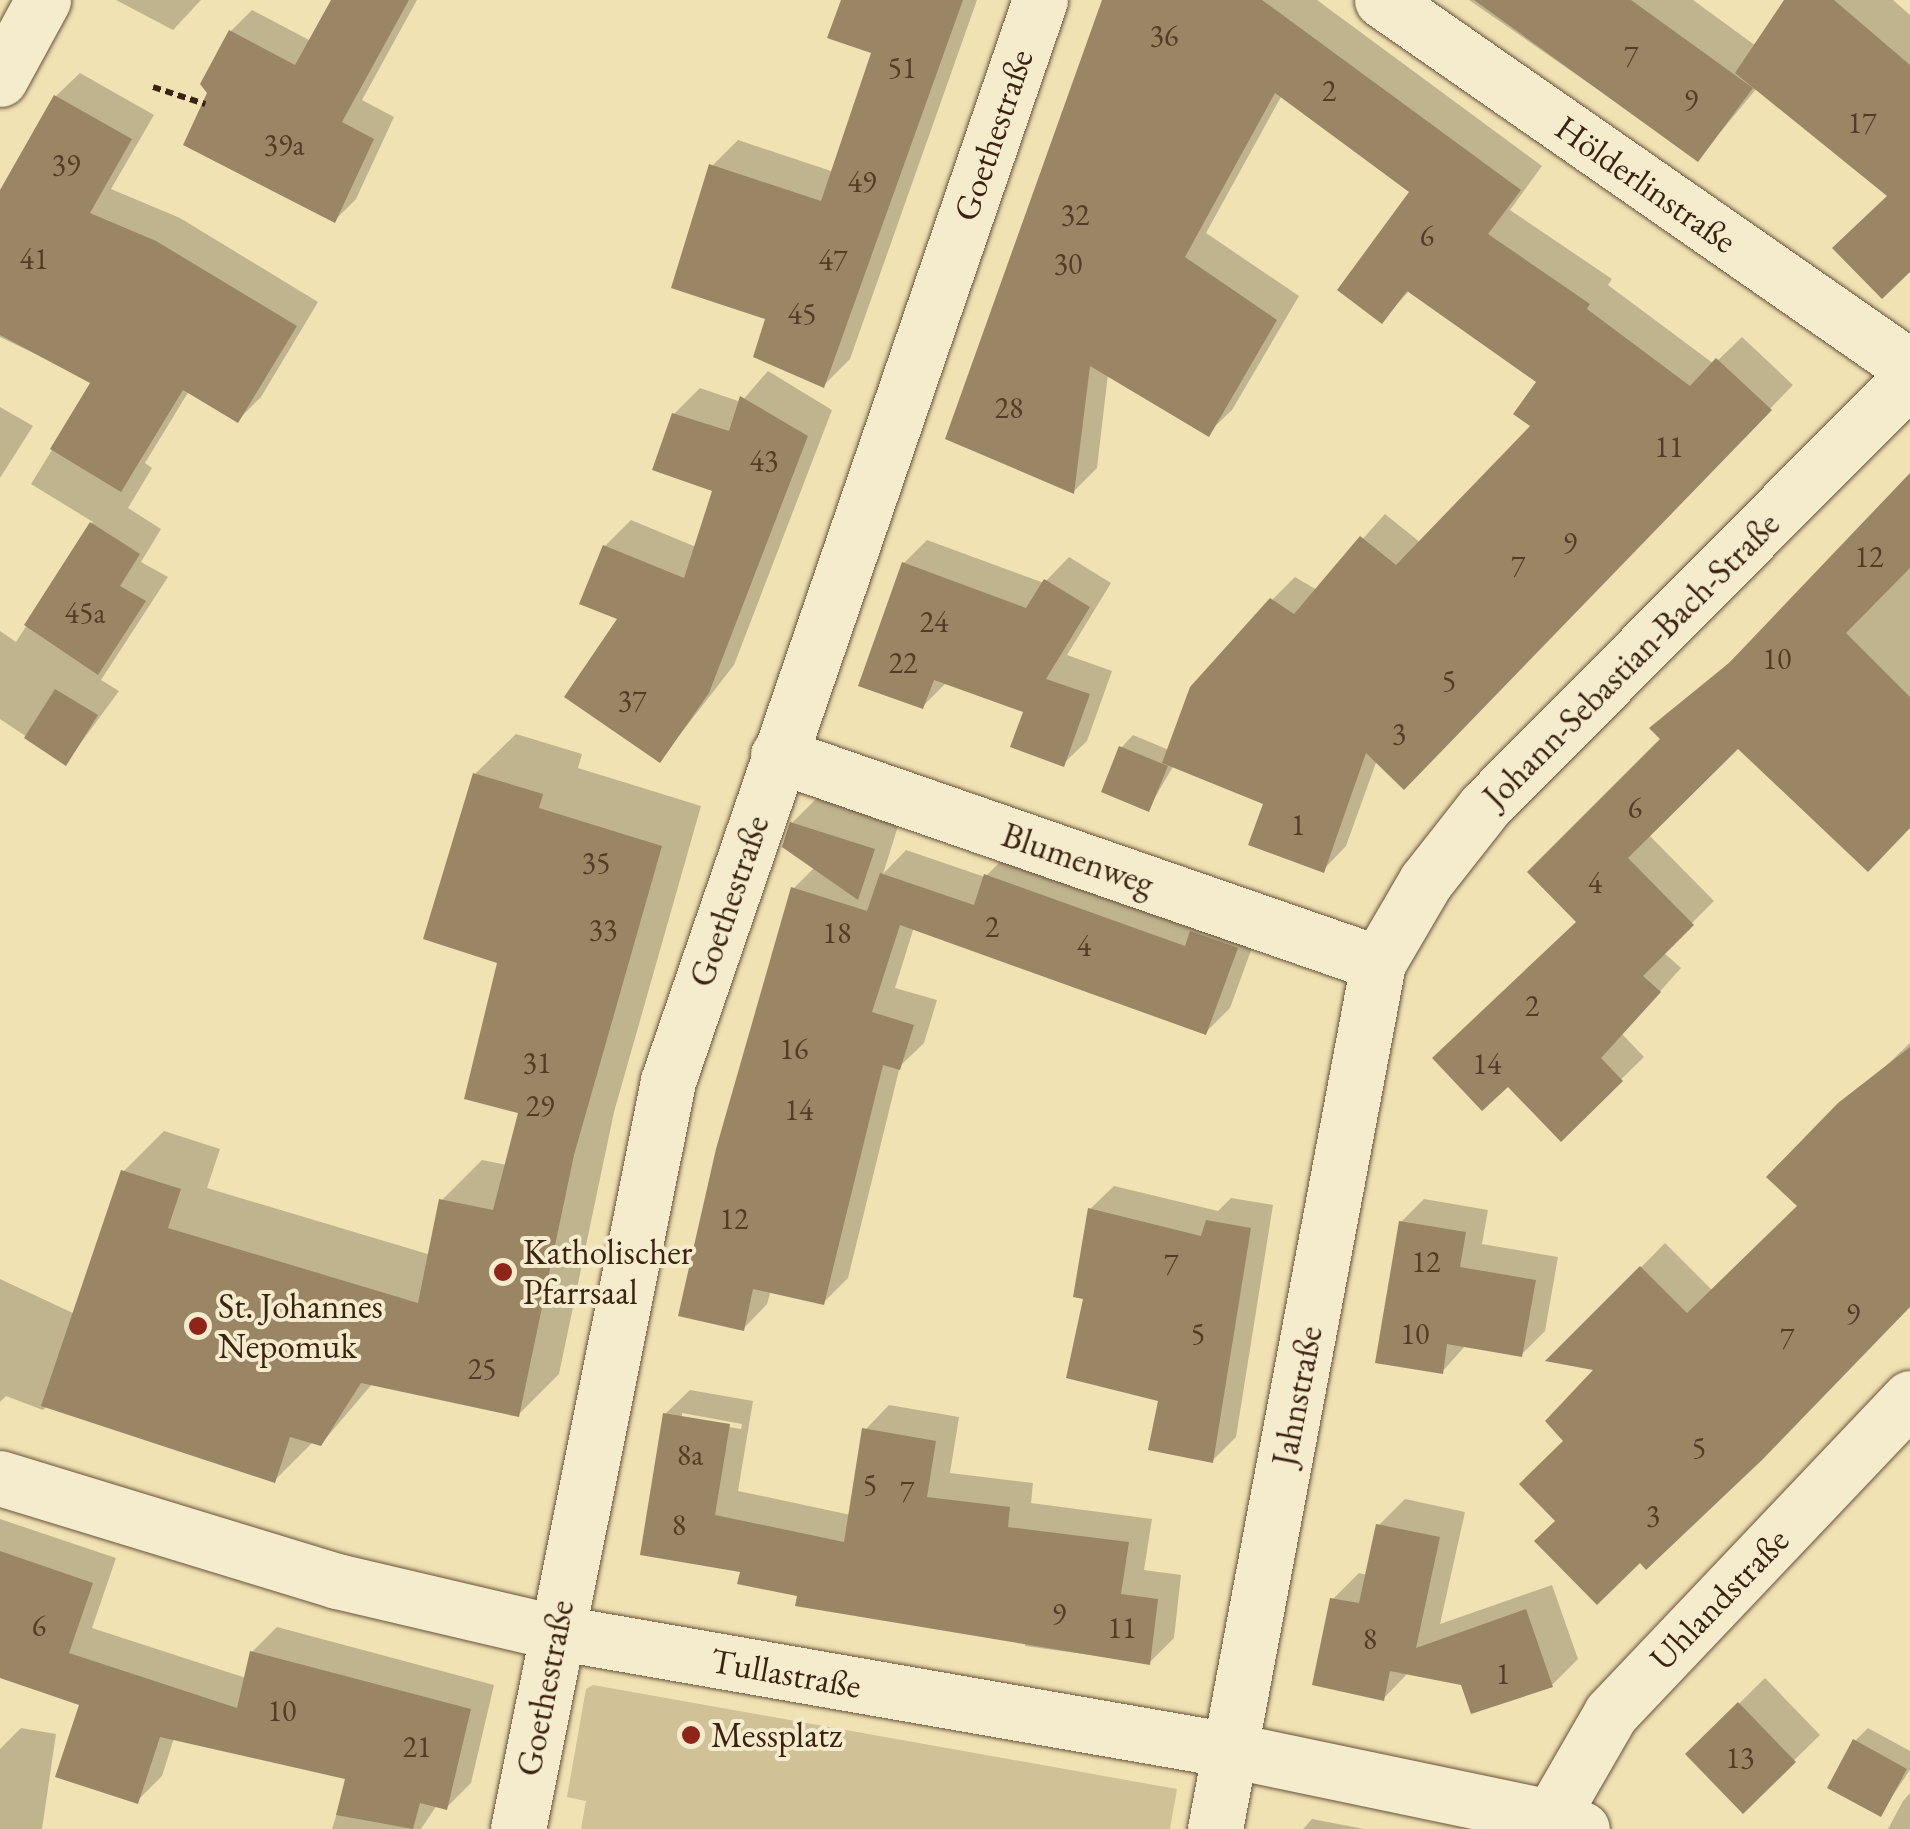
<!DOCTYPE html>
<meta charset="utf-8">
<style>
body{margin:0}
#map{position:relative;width:1910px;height:1829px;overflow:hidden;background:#f0e2b3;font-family:"EB Garamond",serif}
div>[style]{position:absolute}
.green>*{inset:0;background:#d1c197}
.shadow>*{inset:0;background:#0003}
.building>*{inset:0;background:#9a8665}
.path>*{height:6px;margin-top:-3px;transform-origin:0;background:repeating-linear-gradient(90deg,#3c2211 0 8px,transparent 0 13px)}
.roads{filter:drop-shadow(0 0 2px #69523a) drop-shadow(0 0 2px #69523a)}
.street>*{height:55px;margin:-27.5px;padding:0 27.5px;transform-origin:27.5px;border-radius:27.5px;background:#f5ecce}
.secondary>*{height:55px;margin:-27.5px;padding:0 27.5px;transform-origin:27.5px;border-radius:27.5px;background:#f5ecce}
.dots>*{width:28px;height:28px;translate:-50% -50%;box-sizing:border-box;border:5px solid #f5ecce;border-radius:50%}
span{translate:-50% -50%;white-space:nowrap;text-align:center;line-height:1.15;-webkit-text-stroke:8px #f5ecce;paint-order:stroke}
.number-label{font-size:30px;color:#543b26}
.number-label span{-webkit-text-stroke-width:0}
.street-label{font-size:35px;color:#3c2211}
.poi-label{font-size:35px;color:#3c2211}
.left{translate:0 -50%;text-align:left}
</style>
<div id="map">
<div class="green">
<i style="clip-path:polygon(593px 1685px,1177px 1789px,1170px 1829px,581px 1829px,586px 1801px,567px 1797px,586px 1689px)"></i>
</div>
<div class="shadow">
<i style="clip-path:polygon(116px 0,201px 0,173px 30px)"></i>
<i style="clip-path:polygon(334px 0,417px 0,362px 100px,394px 117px,356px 199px,335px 220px,209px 93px,231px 31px,252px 10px,311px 41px)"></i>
<i style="clip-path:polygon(843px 0,977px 0,850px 359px,824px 385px,768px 317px,712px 166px,738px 140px,834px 172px,874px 51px)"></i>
<i style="clip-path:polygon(1103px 0,1317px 0,1542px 166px,1510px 210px,1612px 279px,1608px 285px,1714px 364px,1742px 337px,1793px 385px,1404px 786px,1377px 760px,1346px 846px,1323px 870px,1266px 802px,1174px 765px,1148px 809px,1121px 748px,1133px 735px,1169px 750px,1272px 600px,1295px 577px,1317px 590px,1385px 514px,1421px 543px,1534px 426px,1539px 382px,1410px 290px,1382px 321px,1413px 192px,1282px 95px,1206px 233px,1299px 296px,1232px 410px,1208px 433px,1108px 374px,1097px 468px,1074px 491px)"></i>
<i style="clip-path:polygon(1469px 0,1693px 0,1756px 46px,1787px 0,1893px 0,1910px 15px,1910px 269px,1890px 195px,1757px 88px,1698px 159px)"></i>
<i style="clip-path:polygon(80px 73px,154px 115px,111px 189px,180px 218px,318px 302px,261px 397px,238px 420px,189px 391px,145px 463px,152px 468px,128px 508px,161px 529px,141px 562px,168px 577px,101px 680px,119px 691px,66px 763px,0 719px,0 631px,16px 642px,93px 522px,31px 484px,94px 382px,0 337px,0 195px,56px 96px)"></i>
<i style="clip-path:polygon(768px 371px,832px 410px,734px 665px,660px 760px,605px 546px,631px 520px,696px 547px,715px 489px,674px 414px,700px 388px,741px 402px)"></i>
<i style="clip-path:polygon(0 407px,33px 426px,0 478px)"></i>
<i style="clip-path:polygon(1910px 477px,1910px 826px,1738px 745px,1648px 834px,1714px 901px,1663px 952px,1681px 968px,1622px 1034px,1644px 1057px,1561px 1138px,1579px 921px,1663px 739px,1652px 728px,1750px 645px)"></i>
<i style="clip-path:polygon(927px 540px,1044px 583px,1069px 557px,1111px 583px,1067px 655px,1112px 671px,1087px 741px,1063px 764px,1026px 711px,947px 682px,923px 706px,904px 563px)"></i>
<i style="clip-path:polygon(516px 734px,582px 754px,578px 768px,701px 806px,614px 1112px,559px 1374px,518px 1415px,373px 1383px,321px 1444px,314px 1441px,275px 1480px,47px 1406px,43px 1410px,6px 1396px,0 1402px,0 1279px,75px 1314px,123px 1172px,164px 1131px,220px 1149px,207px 1188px,431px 1255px,442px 1200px,482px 1160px,507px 1165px,521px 1111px,475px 774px)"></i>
<i style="clip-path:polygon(818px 797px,899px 823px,883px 874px,906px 850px,985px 877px,1011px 851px,1261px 923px,1230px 1008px,1206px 1032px,914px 927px,895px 988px,937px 1000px,924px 1043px,900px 1066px,848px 1278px,824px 1302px,771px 1290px,767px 1304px,743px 1329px,794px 888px,815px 867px,792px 823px)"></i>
<i style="clip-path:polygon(1910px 1043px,1910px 1305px,1558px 1520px,1567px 1440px,1598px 1368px,1550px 1360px,1665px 1243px,1713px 1291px,1800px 1206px,1769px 1177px)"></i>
<i style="clip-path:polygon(1114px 1186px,1218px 1211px,1231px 1198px,1273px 1205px,1236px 1437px,1213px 1460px,1086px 1297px,1090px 1209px)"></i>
<i style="clip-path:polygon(1424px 1199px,1488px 1210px,1482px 1244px,1558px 1257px,1545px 1331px,1521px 1355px,1466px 1345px,1442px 1372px,1401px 1222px)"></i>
<i style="clip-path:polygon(evenodd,690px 1390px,753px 1401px,738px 1491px,851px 1515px,865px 1430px,889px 1405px,959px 1417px,950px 1473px,1033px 1483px,1031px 1503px,1152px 1519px,1144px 1570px,1181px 1575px,1174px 1638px,1149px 1663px,1025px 1646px,1026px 1641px,800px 1594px,743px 1570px,642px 1553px,665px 1414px,690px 1390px,682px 1413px,742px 1424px,741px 1429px,682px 1419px,682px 1413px)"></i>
<i style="clip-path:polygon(1405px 1499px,1465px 1512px,1440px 1624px,1552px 1585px,1578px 1659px,1552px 1685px,1463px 1682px,1409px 1672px,1384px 1698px,1333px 1599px,1359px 1573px,1368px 1575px,1379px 1525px)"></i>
<i style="clip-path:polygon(0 1519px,116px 1558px,92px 1628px,246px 1678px,252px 1652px,277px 1627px,494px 1685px,471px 1783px,446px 1808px,437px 1805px,421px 1829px,332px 1829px,348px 1777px,174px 1738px,162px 1776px,137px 1801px,82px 1703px,0 1675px)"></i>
<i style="clip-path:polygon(1765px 1678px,1820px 1735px,1743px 1810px,1688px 1754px)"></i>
<i style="clip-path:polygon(21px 1728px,56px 1734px,42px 1829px,0 1829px,0 1749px)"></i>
<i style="clip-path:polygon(1868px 1728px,1910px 1751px,1910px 1770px,1880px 1814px,1855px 1741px)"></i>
<i style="clip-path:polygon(1910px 1793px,1910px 1829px,1888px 1829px,1903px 1801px)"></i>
<i style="clip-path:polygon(1312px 1819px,1364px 1829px,1303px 1829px)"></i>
</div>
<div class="building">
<i style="clip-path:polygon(331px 0,409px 0,342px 122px,374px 139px,335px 223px,183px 145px,207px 93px,200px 84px,229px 30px,295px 65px)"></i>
<i style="clip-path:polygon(841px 0,963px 0,824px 388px,753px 357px,765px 319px,671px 288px,709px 164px,821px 201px,871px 53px,827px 38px)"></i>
<i style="clip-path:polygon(1102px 0,1262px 0,1521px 190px,1488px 234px,1590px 304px,1587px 309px,1690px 386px,1716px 358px,1772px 410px,1404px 790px,1366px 753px,1324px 873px,1248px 845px,1263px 804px,1162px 763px,1190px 687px,1270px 598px,1294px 614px,1360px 536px,1396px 565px,1530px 426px,1513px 414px,1536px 382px,1407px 291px,1382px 324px,1337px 290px,1409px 192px,1275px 93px,1185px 257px,1277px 320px,1209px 437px,1090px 366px,1074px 494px,945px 439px)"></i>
<i style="clip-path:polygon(1474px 0,1631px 0,1753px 88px,1698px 162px)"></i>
<i style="clip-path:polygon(1784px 0,1834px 0,1910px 65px,1910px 272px,1882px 299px,1832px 248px,1887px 196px,1735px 73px)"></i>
<i style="clip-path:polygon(54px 95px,132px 139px,90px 213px,156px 241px,297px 326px,238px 423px,183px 390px,121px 492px,50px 449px,90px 383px,0 335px,0 190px)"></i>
<i style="clip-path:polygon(740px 396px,808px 436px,709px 693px,660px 763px,564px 697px,617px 619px,579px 604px,603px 545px,684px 578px,712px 491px,652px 470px,672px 413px,729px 431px)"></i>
<i style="clip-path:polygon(1910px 473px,1910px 568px,1846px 633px,1910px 697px,1910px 828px,1868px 872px,1738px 749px,1628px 858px,1694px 925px,1643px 976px,1661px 992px,1601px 1058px,1623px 1081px,1561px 1142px,1508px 1087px,1482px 1111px,1432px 1058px,1576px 922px,1527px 872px,1660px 739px,1649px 728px,1729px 663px)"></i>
<i style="clip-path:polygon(90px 522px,140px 554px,120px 586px,146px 601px,98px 675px,24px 625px)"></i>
<i style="clip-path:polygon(902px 562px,1026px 608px,1044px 579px,1090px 607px,1046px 679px,1090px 694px,1064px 767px,1010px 747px,1023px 712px,934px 680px,923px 709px,858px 686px)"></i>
<i style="clip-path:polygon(55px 689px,98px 715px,66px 766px,24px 738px)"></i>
<i style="clip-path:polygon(1119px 746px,1168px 766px,1149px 812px,1101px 792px)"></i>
<i style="clip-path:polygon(473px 773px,543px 794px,539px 808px,662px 846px,574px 1155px,519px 1417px,361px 1383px,321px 1446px,290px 1437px,275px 1483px,41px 1406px,121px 1170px,181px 1189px,168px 1228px,418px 1303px,439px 1199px,493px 1210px,518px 1113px,464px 1099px,497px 963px,423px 939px)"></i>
<i style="clip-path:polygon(790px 822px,875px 849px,858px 900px,782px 847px)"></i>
<i style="clip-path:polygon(880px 873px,974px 905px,984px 874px,1185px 946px,1190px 931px,1238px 948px,1206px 1035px,900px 925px,872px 1012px,914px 1025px,900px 1070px,883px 1065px,824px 1305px,753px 1289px,744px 1331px,678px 1316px,716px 1149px,791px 887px,867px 911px)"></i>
<i style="clip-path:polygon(1910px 1047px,1910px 1307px,1762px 1460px,1646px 1570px,1640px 1563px,1597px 1605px,1534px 1541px,1555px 1521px,1519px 1484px,1563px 1441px,1545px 1421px,1593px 1370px,1545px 1361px,1640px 1266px,1687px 1313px,1797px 1206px,1766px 1177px,1838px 1103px)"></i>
<i style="clip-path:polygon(1088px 1208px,1201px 1236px,1206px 1220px,1251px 1228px,1213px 1463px,1148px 1450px,1158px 1401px,1066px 1378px,1083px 1299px,1073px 1297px)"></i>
<i style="clip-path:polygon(1399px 1221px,1466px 1232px,1460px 1267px,1536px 1280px,1522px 1357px,1447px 1344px,1443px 1374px,1375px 1363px)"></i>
<i style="clip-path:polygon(663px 1413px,730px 1424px,715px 1515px,844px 1542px,862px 1428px,936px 1441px,927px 1497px,1010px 1507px,1008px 1527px,1129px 1542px,1121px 1594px,1158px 1599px,1150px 1665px,795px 1606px,797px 1596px,737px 1584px,740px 1572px,640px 1555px)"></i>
<i style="clip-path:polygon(1376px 1524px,1440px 1537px,1416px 1648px,1526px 1609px,1553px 1687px,1471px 1714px,1461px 1685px,1410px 1675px,1390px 1671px,1384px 1701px,1312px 1685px,1330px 1598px,1359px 1603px)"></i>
<i style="clip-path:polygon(0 1551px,93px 1583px,69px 1653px,237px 1708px,250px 1651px,471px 1709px,447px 1810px,420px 1803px,413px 1829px,336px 1815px,345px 1779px,160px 1737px,138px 1804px,55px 1777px,79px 1705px,0 1678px)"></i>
<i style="clip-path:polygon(1738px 1702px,1796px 1762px,1743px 1814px,1685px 1754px)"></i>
<i style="clip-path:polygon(1853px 1739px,1907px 1769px,1881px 1817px,1827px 1788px)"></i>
</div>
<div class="path">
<i style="left:153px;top:87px;width:55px;rotate:18.1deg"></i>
</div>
<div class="roads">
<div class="street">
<i style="left:1382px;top:0;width:643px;rotate:34.8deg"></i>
<i style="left:778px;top:755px;width:635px;rotate:19.12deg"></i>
<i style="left:0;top:1478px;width:352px;rotate:17deg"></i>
<i style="left:337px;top:1581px;width:224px;rotate:13.2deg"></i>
<i style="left:555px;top:1632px;width:685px;rotate:9.92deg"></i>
<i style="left:1230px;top:1750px;width:328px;rotate:11.8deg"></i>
<i style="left:1551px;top:1817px;width:33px;rotate:21deg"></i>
<i style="left:1551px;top:1817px;width:120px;rotate:-60deg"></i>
<i style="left:1611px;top:1713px;width:434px;rotate:-46.5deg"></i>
<i style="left:518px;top:1829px;width:763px;rotate:-78.66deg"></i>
<i style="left:668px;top:1081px;width:1143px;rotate:-71.01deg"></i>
<i style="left:1215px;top:1829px;width:881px;rotate:-79.34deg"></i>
<i style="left:1378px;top:963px;width:95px;rotate:-59.7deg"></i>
<i style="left:1426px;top:881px;width:95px;rotate:-51.8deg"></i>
<i style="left:1485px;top:806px;width:603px;rotate:-45.2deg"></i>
</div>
<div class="secondary">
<i style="left:0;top:79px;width:90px;rotate:-61.4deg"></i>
</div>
</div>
<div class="dots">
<i style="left:503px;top:1272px;background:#8f2418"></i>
<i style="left:198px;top:1326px;background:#8f2418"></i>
<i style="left:691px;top:1735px;background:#8f2418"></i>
</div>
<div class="number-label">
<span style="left:1164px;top:36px">36</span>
<span style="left:1631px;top:56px">7</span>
<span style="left:902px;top:68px">51</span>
<span style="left:1329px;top:91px">2</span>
<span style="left:1691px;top:100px">9</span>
<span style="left:1862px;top:123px">17</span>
<span style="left:284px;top:145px">39a</span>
<span style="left:66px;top:165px">39</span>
<span style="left:862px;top:182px">49</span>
<span style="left:1075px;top:215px">32</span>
<span style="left:1427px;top:236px">6</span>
<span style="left:34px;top:259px">41</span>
<span style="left:833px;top:260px">47</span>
<span style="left:1068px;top:264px">30</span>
<span style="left:802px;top:314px">45</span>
<span style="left:1009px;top:408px">28</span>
<span style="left:1669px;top:447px">11</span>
<span style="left:764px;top:461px">43</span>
<span style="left:1570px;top:543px">9</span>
<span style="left:1869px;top:557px">12</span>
<span style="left:1518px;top:566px">7</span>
<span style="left:85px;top:613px">45a</span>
<span style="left:934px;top:622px">24</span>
<span style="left:1777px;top:659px">10</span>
<span style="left:903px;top:663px">22</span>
<span style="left:1449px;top:681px">5</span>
<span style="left:632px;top:701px">37</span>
<span style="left:1399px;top:734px">3</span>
<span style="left:1635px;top:808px">6</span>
<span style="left:1298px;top:825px">1</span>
<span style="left:596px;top:863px">35</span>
<span style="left:1595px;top:883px">4</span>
<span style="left:992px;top:927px">2</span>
<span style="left:603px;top:930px">33</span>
<span style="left:837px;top:933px">18</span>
<span style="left:1084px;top:946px">4</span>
<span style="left:1532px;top:1006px">2</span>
<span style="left:794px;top:1049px">16</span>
<span style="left:537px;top:1063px">31</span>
<span style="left:1487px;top:1064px">14</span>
<span style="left:540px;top:1106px">29</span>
<span style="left:799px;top:1110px">14</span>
<span style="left:734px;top:1219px">12</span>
<span style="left:1426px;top:1262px">12</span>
<span style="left:1171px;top:1264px">7</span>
<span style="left:1853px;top:1314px">9</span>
<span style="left:1198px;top:1334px">5</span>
<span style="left:1415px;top:1334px">10</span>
<span style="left:1787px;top:1338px">7</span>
<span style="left:482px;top:1369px">25</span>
<span style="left:1699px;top:1448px">5</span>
<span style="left:690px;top:1455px">8a</span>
<span style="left:870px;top:1485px">5</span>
<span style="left:907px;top:1491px">7</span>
<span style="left:1653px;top:1516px">3</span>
<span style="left:679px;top:1525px">8</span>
<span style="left:1059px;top:1614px">9</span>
<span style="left:39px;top:1626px">6</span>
<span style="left:1122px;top:1628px">11</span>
<span style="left:1370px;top:1639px">8</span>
<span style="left:1503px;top:1674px">1</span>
<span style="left:282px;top:1711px">10</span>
<span style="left:417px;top:1747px">21</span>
<span style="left:1740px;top:1758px">13</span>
</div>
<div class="street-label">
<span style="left:993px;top:135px;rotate:-71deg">Goethestraße</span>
<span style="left:1646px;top:184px;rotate:35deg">Hölderlinstraße</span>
<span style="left:1631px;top:660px;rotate:-45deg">Johann-Sebastian-Bach-Straße</span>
<span style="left:1078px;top:859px;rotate:19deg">Blumenweg</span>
<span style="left:729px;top:901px;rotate:-71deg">Goethestraße</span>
<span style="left:1297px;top:1396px;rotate:-79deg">Jahnstraße</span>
<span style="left:1719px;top:1599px;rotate:-46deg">Uhlandstraße</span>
<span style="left:786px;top:1673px;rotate:10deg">Tullastraße</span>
<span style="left:545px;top:1688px;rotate:-79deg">Goethestraße</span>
</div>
<div class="poi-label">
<span class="left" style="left:523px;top:1272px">Katholischer<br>Pfarrsaal</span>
<span class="left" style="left:218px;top:1326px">St. Johannes<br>Nepomuk</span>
<span class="left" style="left:711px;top:1735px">Messplatz</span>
</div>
</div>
